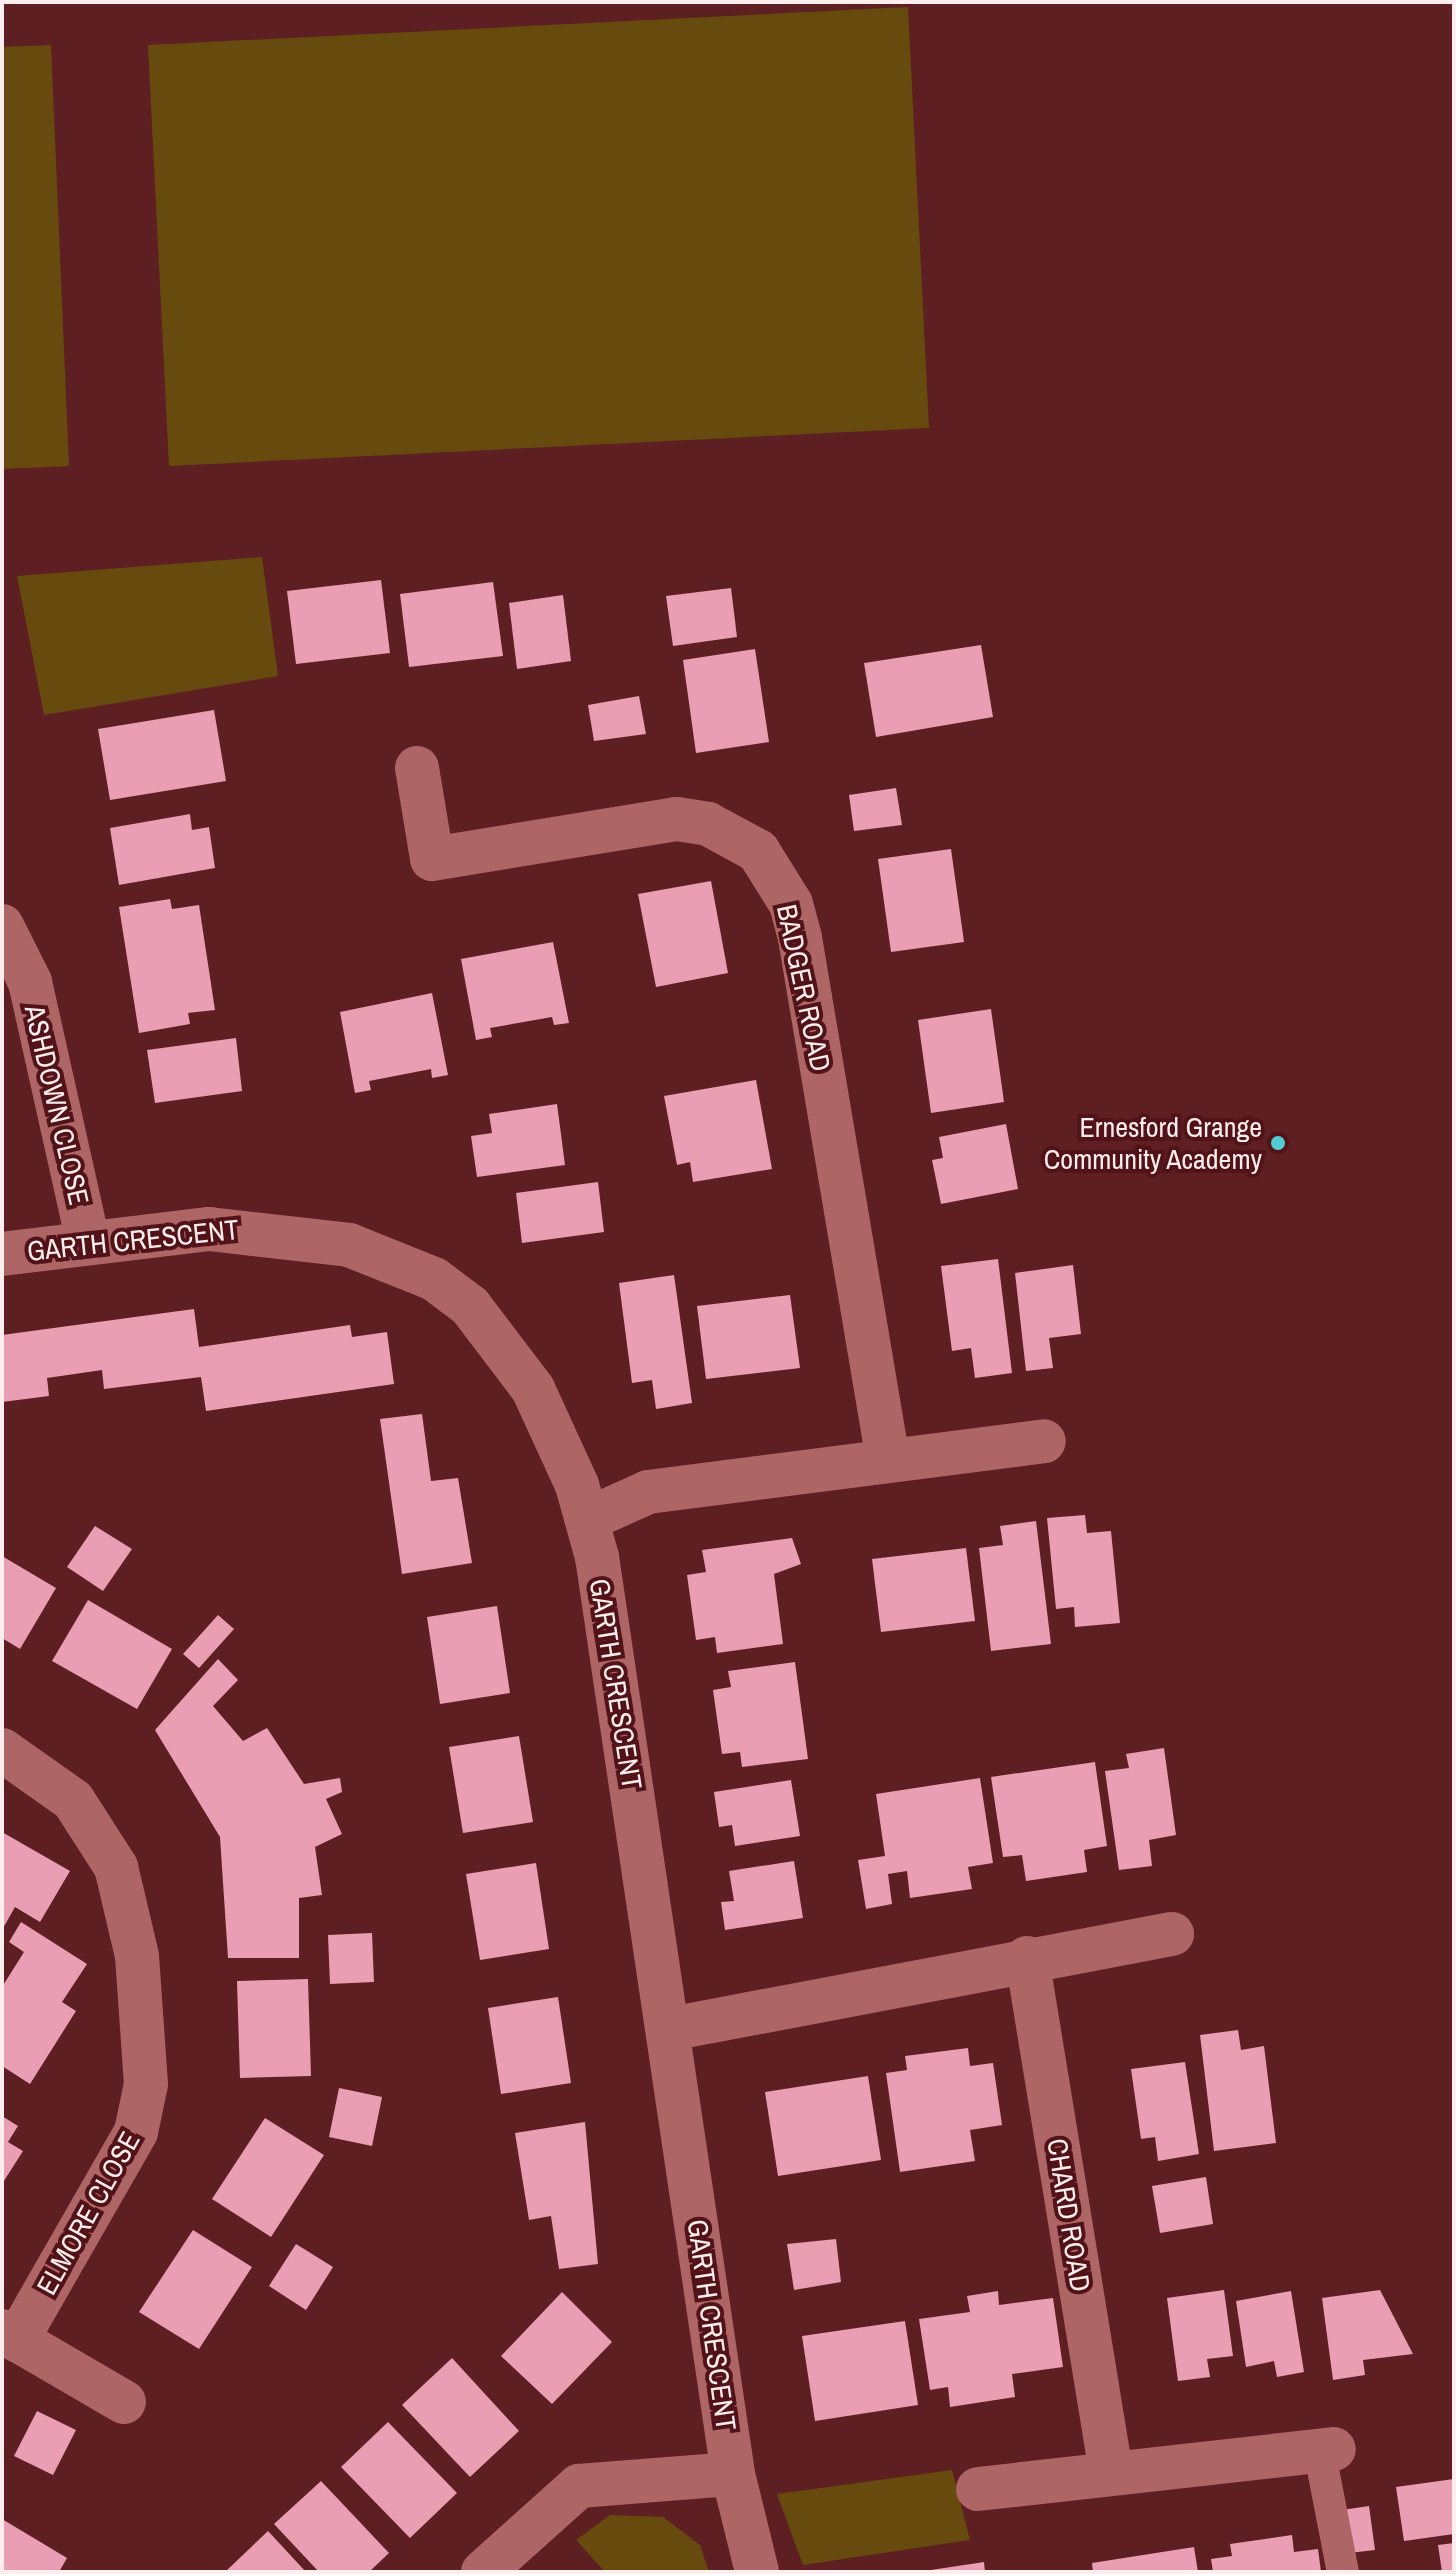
<!DOCTYPE html>
<style>
body{margin:0}
#map{position:relative;width:1456px;height:2574px;overflow:hidden;background:#5e1f22;font-family:"Archivo Narrow",sans-serif}
div>[style]{position:absolute}
.green>*{inset:0;background:#664a0e}
.building>*{inset:0;background:#e99eb4}
.service>*{height:32px;margin:-16px;padding:0 16px;transform-origin:16px;border-radius:16px;background:#ad6665}
.minor>*{height:44px;margin:-22px;padding:0 22px;transform-origin:22px;border-radius:22px;background:#ad6665}
.dots>*{width:22px;height:22px;translate:-50% -50%;box-sizing:border-box;border:4px solid #521318;border-radius:50%}
span{translate:-50% -50%;white-space:nowrap;text-align:center;line-height:1.15;-webkit-text-stroke:8px #521318;paint-order:stroke}
.street-label{font-size:28px;color:#ffeeed}
.poi-label{font-size:28px;color:#ffeeed}
.right{translate:-100% -50%;text-align:right}
.frame{position:absolute;inset:0;border:4px solid #ffeeed;pointer-events:none}
</style>
<div id="map">
<div class="green">
<i style="clip-path:polygon(908px 7px,929px 428px,169px 466px,148px 45px)"></i>
<i style="clip-path:polygon(51px 45px,69px 466px,2px 469px,2px 47px)"></i>
<i style="clip-path:polygon(262px 557px,278px 676px,44px 715px,17px 576px)"></i>
<i style="clip-path:polygon(952px 2470px,970px 2540px,803px 2565px,777px 2494px)"></i>
<i style="clip-path:polygon(610px 2515px,663px 2517px,700px 2545px,709px 2572px,605px 2572px,576px 2540px)"></i>
</div>
<div class="building">
<i style="clip-path:polygon(381px 580px,390px 653px,296px 664px,287px 591px)"></i>
<i style="clip-path:polygon(493px 582px,503px 656px,409px 667px,400px 594px)"></i>
<i style="clip-path:polygon(731px 588px,737px 637px,673px 646px,666px 596px)"></i>
<i style="clip-path:polygon(563px 595px,571px 661px,517px 669px,509px 603px)"></i>
<i style="clip-path:polygon(981px 645px,993px 717px,876px 737px,864px 663px)"></i>
<i style="clip-path:polygon(755px 649px,769px 742px,696px 753px,683px 660px)"></i>
<i style="clip-path:polygon(639px 696px,646px 734px,594px 741px,588px 705px)"></i>
<i style="clip-path:polygon(214px 710px,226px 781px,110px 800px,98px 729px)"></i>
<i style="clip-path:polygon(896px 788px,902px 825px,854px 831px,849px 795px)"></i>
<i style="clip-path:polygon(190px 814px,192px 830px,209px 827px,215px 868px,119px 885px,110px 828px)"></i>
<i style="clip-path:polygon(951px 849px,964px 942px,891px 952px,878px 859px)"></i>
<i style="clip-path:polygon(711px 881px,728px 973px,656px 987px,638px 894px)"></i>
<i style="clip-path:polygon(170px 899px,172px 909px,199px 905px,215px 1010px,188px 1013px,190px 1024px,139px 1033px,119px 907px)"></i>
<i style="clip-path:polygon(553px 942px,569px 1023px,554px 1025px,552px 1017px,490px 1028px,492px 1037px,476px 1040px,461px 959px)"></i>
<i style="clip-path:polygon(432px 993px,448px 1075px,432px 1078px,431px 1069px,369px 1081px,371px 1090px,355px 1093px,340px 1012px)"></i>
<i style="clip-path:polygon(991px 1009px,1004px 1102px,931px 1113px,918px 1020px)"></i>
<i style="clip-path:polygon(236px 1038px,242px 1091px,155px 1103px,147px 1050px)"></i>
<i style="clip-path:polygon(756px 1080px,772px 1169px,693px 1182px,690px 1162px,677px 1165px,664px 1096px)"></i>
<i style="clip-path:polygon(557px 1104px,565px 1165px,477px 1177px,471px 1136px,492px 1133px,489px 1114px)"></i>
<i style="clip-path:polygon(1006px 1124px,1018px 1189px,941px 1204px,932px 1160px,943px 1158px,939px 1137px)"></i>
<i style="clip-path:polygon(598px 1182px,604px 1232px,522px 1243px,516px 1193px)"></i>
<i style="clip-path:polygon(998px 1259px,1012px 1373px,975px 1378px,971px 1348px,952px 1351px,941px 1266px)"></i>
<i style="clip-path:polygon(1073px 1265px,1081px 1334px,1049px 1338px,1053px 1368px,1026px 1371px,1015px 1273px)"></i>
<i style="clip-path:polygon(674px 1275px,692px 1403px,656px 1409px,652px 1380px,632px 1383px,619px 1283px)"></i>
<i style="clip-path:polygon(790px 1295px,800px 1368px,706px 1379px,697px 1306px)"></i>
<i style="clip-path:polygon(194px 1309px,199px 1347px,350px 1325px,352px 1337px,387px 1332px,394px 1384px,206px 1411px,201px 1377px,104px 1389px,102px 1370px,47px 1378px,49px 1396px,2px 1402px,2px 1335px)"></i>
<i style="clip-path:polygon(422px 1414px,431px 1481px,458px 1478px,472px 1563px,402px 1574px,380px 1419px)"></i>
<i style="clip-path:polygon(1085px 1515px,1087px 1533px,1111px 1531px,1120px 1623px,1075px 1627px,1074px 1607px,1056px 1609px,1047px 1518px)"></i>
<i style="clip-path:polygon(1036px 1521px,1051px 1644px,991px 1651px,979px 1548px,1003px 1545px,1000px 1526px)"></i>
<i style="clip-path:polygon(95px 1526px,132px 1549px,103px 1591px,67px 1567px)"></i>
<i style="clip-path:polygon(792px 1538px,801px 1564px,774px 1574px,783px 1644px,717px 1653px,715px 1637px,696px 1640px,687px 1575px,706px 1572px,702px 1550px)"></i>
<i style="clip-path:polygon(966px 1548px,975px 1621px,881px 1632px,872px 1559px)"></i>
<i style="clip-path:polygon(2px 1556px,56px 1588px,20px 1649px,2px 1638px)"></i>
<i style="clip-path:polygon(88px 1600px,172px 1649px,137px 1709px,52px 1661px)"></i>
<i style="clip-path:polygon(497px 1606px,510px 1693px,440px 1704px,427px 1617px)"></i>
<i style="clip-path:polygon(218px 1615px,234px 1629px,199px 1668px,183px 1654px)"></i>
<i style="clip-path:polygon(218px 1659px,238px 1680px,213px 1706px,243px 1741px,267px 1728px,304px 1784px,340px 1778px,342px 1792px,326px 1799px,342px 1834px,315px 1847px,322px 1895px,299px 1898px,299px 1958px,228px 1958px,220px 1837px,155px 1730px)"></i>
<i style="clip-path:polygon(795px 1662px,808px 1759px,742px 1767px,740px 1752px,722px 1754px,713px 1690px,731px 1687px,728px 1671px)"></i>
<i style="clip-path:polygon(519px 1736px,533px 1822px,463px 1833px,449px 1747px)"></i>
<i style="clip-path:polygon(1164px 1748px,1176px 1835px,1149px 1840px,1152px 1866px,1119px 1870px,1105px 1771px,1129px 1768px,1126px 1754px)"></i>
<i style="clip-path:polygon(1095px 1762px,1107px 1846px,1084px 1850px,1087px 1872px,1026px 1881px,1022px 1855px,1003px 1857px,991px 1777px)"></i>
<i style="clip-path:polygon(980px 1778px,993px 1863px,968px 1867px,972px 1889px,910px 1898px,907px 1871px,888px 1874px,892px 1904px,866px 1909px,858px 1860px,885px 1856px,876px 1794px)"></i>
<i style="clip-path:polygon(791px 1780px,800px 1836px,735px 1846px,732px 1825px,719px 1827px,714px 1792px)"></i>
<i style="clip-path:polygon(2px 1832px,70px 1871px,40px 1922px,15px 1907px,2px 1930px)"></i>
<i style="clip-path:polygon(794px 1861px,803px 1918px,725px 1930px,721px 1902px,734px 1901px,729px 1871px)"></i>
<i style="clip-path:polygon(536px 1863px,549px 1949px,480px 1960px,466px 1874px)"></i>
<i style="clip-path:polygon(21px 1922px,87px 1964px,62px 2002px,76px 2011px,30px 2084px,2px 2066px,2px 1987px,24px 1952px,9px 1942px)"></i>
<i style="clip-path:polygon(372px 1933px,374px 1982px,330px 1984px,328px 1935px)"></i>
<i style="clip-path:polygon(308px 1979px,311px 2076px,240px 2078px,237px 1981px)"></i>
<i style="clip-path:polygon(558px 1997px,571px 2083px,501px 2094px,488px 2008px)"></i>
<i style="clip-path:polygon(1238px 2030px,1241px 2050px,1264px 2046px,1276px 2143px,1214px 2151px,1200px 2035px)"></i>
<i style="clip-path:polygon(968px 2048px,970px 2066px,993px 2063px,1002px 2125px,970px 2130px,975px 2161px,900px 2172px,886px 2073px,907px 2070px,905px 2056px)"></i>
<i style="clip-path:polygon(1185px 2062px,1199px 2154px,1158px 2161px,1155px 2137px,1141px 2139px,1131px 2069px)"></i>
<i style="clip-path:polygon(868px 2076px,881px 2160px,778px 2176px,765px 2092px)"></i>
<i style="clip-path:polygon(339px 2088px,382px 2097px,372px 2146px,329px 2137px)"></i>
<i style="clip-path:polygon(2px 2116px,18px 2126px,8px 2142px,23px 2151px,2px 2184px)"></i>
<i style="clip-path:polygon(265px 2118px,324px 2155px,271px 2237px,212px 2199px)"></i>
<i style="clip-path:polygon(585px 2122px,598px 2264px,559px 2269px,551px 2216px,529px 2220px,515px 2133px)"></i>
<i style="clip-path:polygon(1206px 2177px,1213px 2224px,1160px 2233px,1152px 2186px)"></i>
<i style="clip-path:polygon(193px 2230px,252px 2267px,199px 2349px,139px 2312px)"></i>
<i style="clip-path:polygon(836px 2239px,841px 2282px,794px 2290px,787px 2244px)"></i>
<i style="clip-path:polygon(296px 2244px,333px 2267px,306px 2310px,269px 2286px)"></i>
<i style="clip-path:polygon(1224px 2290px,1233px 2356px,1207px 2359px,1210px 2377px,1178px 2381px,1167px 2298px)"></i>
<i style="clip-path:polygon(1380px 2290px,1413px 2354px,1363px 2360px,1365px 2375px,1333px 2380px,1322px 2298px)"></i>
<i style="clip-path:polygon(998px 2291px,999px 2305px,1053px 2298px,1063px 2367px,1012px 2374px,1015px 2397px,950px 2407px,948px 2387px,930px 2390px,919px 2319px,970px 2312px,967px 2296px)"></i>
<i style="clip-path:polygon(1291px 2291px,1304px 2372px,1277px 2377px,1274px 2361px,1246px 2367px,1236px 2301px)"></i>
<i style="clip-path:polygon(562px 2292px,612px 2342px,552px 2404px,501px 2356px)"></i>
<i style="clip-path:polygon(905px 2321px,918px 2405px,815px 2421px,802px 2336px)"></i>
<i style="clip-path:polygon(452px 2358px,519px 2431px,470px 2477px,402px 2405px)"></i>
<i style="clip-path:polygon(37px 2411px,76px 2430px,53px 2475px,14px 2456px)"></i>
<i style="clip-path:polygon(388px 2422px,457px 2493px,410px 2538px,341px 2467px)"></i>
<i style="clip-path:polygon(1454px 2479px,1454px 2534px,1404px 2541px,1396px 2487px)"></i>
<i style="clip-path:polygon(321px 2481px,389px 2553px,369px 2572px,319px 2572px,274px 2524px)"></i>
<i style="clip-path:polygon(1369px 2506px,1375px 2550px,1349px 2553px,1342px 2510px)"></i>
<i style="clip-path:polygon(2px 2519px,67px 2558px,59px 2572px,2px 2572px)"></i>
<i style="clip-path:polygon(268px 2531px,306px 2572px,225px 2572px)"></i>
<i style="clip-path:polygon(1292px 2535px,1294px 2552px,1318px 2549px,1321px 2572px,1213px 2572px,1211px 2559px,1232px 2556px,1230px 2544px)"></i>
<i style="clip-path:polygon(1454px 2543px,1454px 2572px,1442px 2572px,1438px 2545px)"></i>
<i style="clip-path:polygon(1194px 2547px,1198px 2572px,1093px 2572px,1092px 2563px)"></i>
<i style="clip-path:polygon(984px 2562px,985px 2572px,931px 2572px,931px 2570px)"></i>
</div>
<div class="service">
<i style="left:1319px;top:2449px;width:125px;rotate:79deg"></i>
</div>
<div class="minor">
<i style="left:417px;top:768px;width:92px;rotate:80.6deg"></i>
<i style="left:432px;top:859px;width:248px;rotate:-9.3deg"></i>
<i style="left:677px;top:819px;width:31px;rotate:9deg"></i>
<i style="left:708px;top:824px;width:57px;rotate:28.4deg"></i>
<i style="left:758px;top:851px;width:62px;rotate:58.1deg"></i>
<i style="left:791px;top:904px;width:35px;rotate:75deg"></i>
<i style="left:800px;top:938px;width:529px;rotate:80.43deg"></i>
<i style="left:2px;top:926px;width:63px;rotate:63.4deg"></i>
<i style="left:30px;top:982px;width:266px;rotate:77.4deg"></i>
<i style="left:2px;top:1254px;width:209px;rotate:-6.9deg"></i>
<i style="left:209px;top:1229px;width:141px;rotate:6.5deg"></i>
<i style="left:349px;top:1245px;width:92px;rotate:21.8deg"></i>
<i style="left:434px;top:1279px;width:45px;rotate:36.9deg"></i>
<i style="left:470px;top:1306px;width:104px;rotate:52.8deg"></i>
<i style="left:533px;top:1389px;width:106px;rotate:65.4deg"></i>
<i style="left:577px;top:1485px;width:75px;rotate:74.5deg"></i>
<i style="left:597px;top:1557px;width:927px;rotate:81.56deg"></i>
<i style="left:733px;top:2474px;width:101px;rotate:76.2deg"></i>
<i style="left:588px;top:1519px;width:66px;rotate:-24.2deg"></i>
<i style="left:648px;top:1492px;width:399px;rotate:-7.3deg"></i>
<i style="left:2px;top:1750px;width:87px;rotate:35.2deg"></i>
<i style="left:73px;top:1800px;width:80px;rotate:57.3deg"></i>
<i style="left:116px;top:1867px;width:91px;rotate:76.7deg"></i>
<i style="left:137px;top:1956px;width:128px;rotate:86deg"></i>
<i style="left:146px;top:2084px;width:49px;rotate:101.8deg"></i>
<i style="left:136px;top:2132px;width:240px;rotate:119.8deg"></i>
<i style="left:1027px;top:1958px;width:521px;rotate:80.72deg"></i>
<i style="left:670px;top:2029px;width:511px;rotate:-10.72deg"></i>
<i style="left:2px;top:2331px;width:141px;rotate:30.2deg"></i>
<i style="left:978px;top:2489px;width:358px;rotate:-6.4deg"></i>
<i style="left:483px;top:2572px;width:129px;rotate:-41.9deg"></i>
<i style="left:579px;top:2486px;width:154px;rotate:-4.5deg"></i>
</div>
<div class="dots">
<i style="left:1278px;top:1143px;background:#51ccd3"></i>
</div>
<div class="street-label">
<span style="left:804px;top:988px;rotate:78deg">BADGER ROAD</span>
<span style="left:57px;top:1105px;rotate:77deg">ASHDOWN CLOSE</span>
<span style="left:133px;top:1240px;rotate:-6deg">GARTH CRESCENT</span>
<span style="left:616px;top:1684px;rotate:81deg">GARTH CRESCENT</span>
<span style="left:88px;top:2213px;rotate:-61deg">ELMORE CLOSE</span>
<span style="left:1069px;top:2215px;rotate:81deg">CHARD ROAD</span>
<span style="left:712px;top:2325px;rotate:82deg">GARTH CRESCENT</span>
</div>
<div class="poi-label">
<span class="right" style="left:1262px;top:1143px">Ernesford Grange<br>Community Academy</span>
</div>
<div class="frame"></div>
</div>
